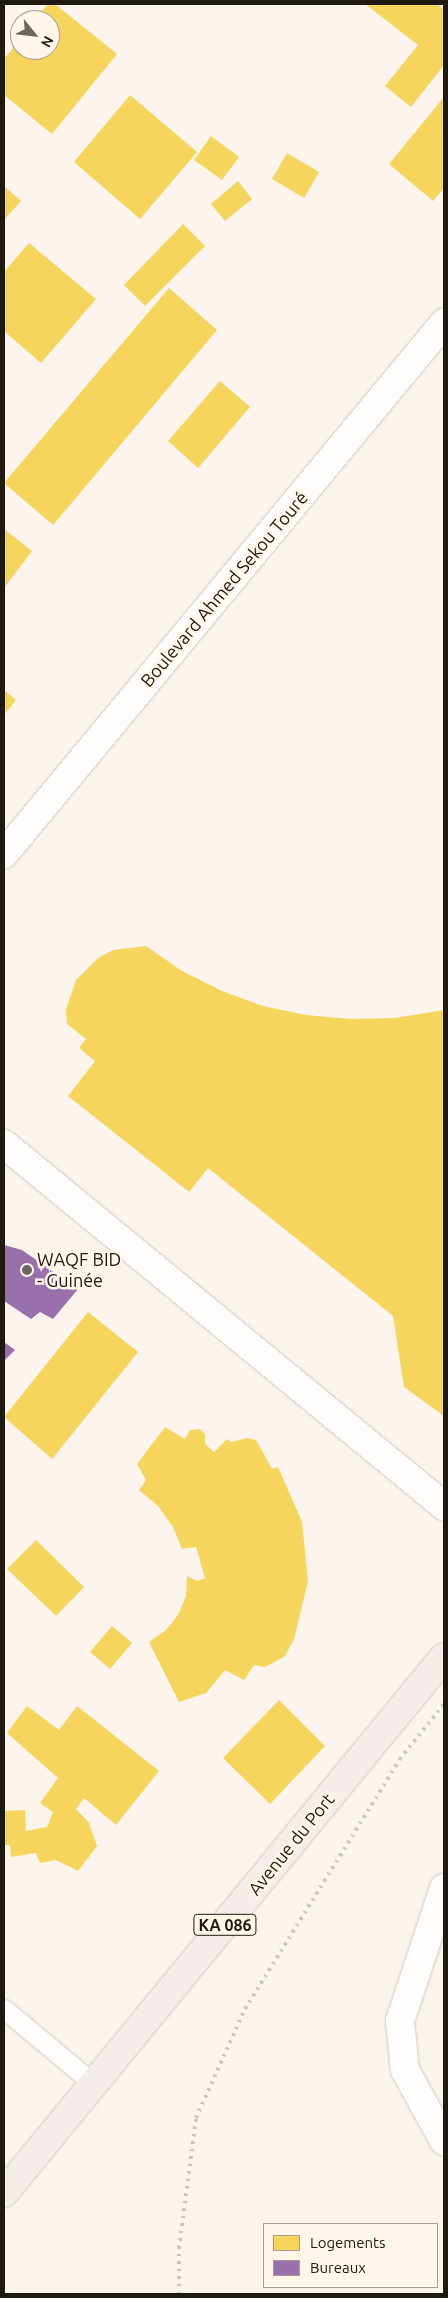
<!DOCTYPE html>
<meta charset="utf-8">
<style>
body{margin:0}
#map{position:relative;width:448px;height:2298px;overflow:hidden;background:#faf4ed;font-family:Ubuntu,sans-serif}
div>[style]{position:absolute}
.homes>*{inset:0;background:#f6d55c}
.offices>*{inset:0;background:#9970ab}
.roads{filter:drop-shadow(0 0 1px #cfc9c2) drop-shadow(0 0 1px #cfc9c2)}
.service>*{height:19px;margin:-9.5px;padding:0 9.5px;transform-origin:9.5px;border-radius:9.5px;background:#fefdfc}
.minor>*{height:28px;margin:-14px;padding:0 14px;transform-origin:14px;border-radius:14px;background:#fefdfc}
.tertiary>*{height:28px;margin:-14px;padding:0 14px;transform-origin:14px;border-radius:14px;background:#fefdfc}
.primary>*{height:28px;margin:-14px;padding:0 14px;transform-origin:14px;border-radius:14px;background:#f4edea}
.rail>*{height:4px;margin-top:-2px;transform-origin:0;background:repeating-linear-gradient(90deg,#c7c5c2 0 2.5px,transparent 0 7.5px)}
.dots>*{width:14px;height:14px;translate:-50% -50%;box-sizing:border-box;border:2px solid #fff5e8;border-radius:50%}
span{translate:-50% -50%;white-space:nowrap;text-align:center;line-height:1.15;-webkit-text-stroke:5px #fff5e8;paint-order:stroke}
.shield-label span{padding:1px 4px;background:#fff5e8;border:1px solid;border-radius:4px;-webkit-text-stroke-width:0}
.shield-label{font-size:16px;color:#1e1911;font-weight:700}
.street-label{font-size:18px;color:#1e1911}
.poi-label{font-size:18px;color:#1e1911}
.left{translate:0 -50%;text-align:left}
.frame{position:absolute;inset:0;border:5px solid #1e1911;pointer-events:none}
.legend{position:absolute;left:263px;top:2223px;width:175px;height:65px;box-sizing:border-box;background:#fff5e8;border:1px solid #a59d92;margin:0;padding:6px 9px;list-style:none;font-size:15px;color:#1e1911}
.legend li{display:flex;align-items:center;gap:10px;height:25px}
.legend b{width:25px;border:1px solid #a59d92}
.north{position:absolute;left:10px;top:10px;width:50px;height:50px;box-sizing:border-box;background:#fff5e8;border:1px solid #a59d92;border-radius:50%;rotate:119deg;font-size:14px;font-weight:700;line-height:20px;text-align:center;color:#1e1911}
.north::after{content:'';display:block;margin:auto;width:18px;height:22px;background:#6b665e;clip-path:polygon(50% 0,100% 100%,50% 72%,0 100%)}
</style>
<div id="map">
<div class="homes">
<i style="clip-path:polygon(48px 4px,55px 4px,117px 54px,52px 134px,4px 95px,4px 59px,20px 39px,20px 50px,50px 50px,50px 20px,35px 20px)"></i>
<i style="clip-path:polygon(365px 4px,437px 4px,444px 10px,444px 65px,411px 107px,385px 86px,418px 45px)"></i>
<i style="clip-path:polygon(130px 95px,197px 152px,140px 219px,74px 162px)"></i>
<i style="clip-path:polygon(444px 97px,444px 188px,433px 201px,389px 164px)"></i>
<i style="clip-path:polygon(211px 136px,239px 157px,222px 180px,194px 160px)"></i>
<i style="clip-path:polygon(287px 153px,319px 172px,304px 198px,272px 179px)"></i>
<i style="clip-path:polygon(238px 181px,252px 199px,225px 221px,211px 204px)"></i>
<i style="clip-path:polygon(4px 186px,21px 201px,4px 220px)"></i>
<i style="clip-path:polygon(183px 224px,205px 246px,145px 306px,124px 285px)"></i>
<i style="clip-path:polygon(29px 243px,96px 299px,41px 363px,4px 331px,4px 272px)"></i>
<i style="clip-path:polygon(169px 288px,217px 330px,53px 525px,4px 483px)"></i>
<i style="clip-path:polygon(220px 381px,250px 407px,198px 468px,168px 441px)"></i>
<i style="clip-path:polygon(4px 529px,32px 551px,4px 588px)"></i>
<i style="clip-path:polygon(4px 690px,16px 700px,4px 715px)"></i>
<i style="clip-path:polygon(146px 946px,182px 971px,222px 991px,263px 1006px,306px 1015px,350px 1019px,395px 1018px,444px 1010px,444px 1416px,404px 1387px,393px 1316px,208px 1168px,189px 1192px,68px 1096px,95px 1061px,79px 1048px,86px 1039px,67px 1024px,66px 1009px,76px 980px,98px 958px,113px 950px)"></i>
<i style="clip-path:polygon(88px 1312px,138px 1352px,52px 1459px,4px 1417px)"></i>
<i style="clip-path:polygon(165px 1427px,185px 1439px,190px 1430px,200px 1429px,205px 1434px,205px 1444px,214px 1452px,227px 1439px,231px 1442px,247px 1438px,256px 1440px,272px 1469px,278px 1467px,302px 1522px,308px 1581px,294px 1639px,285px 1656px,265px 1667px,254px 1665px,244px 1680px,225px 1670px,206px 1693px,179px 1702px,149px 1642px,166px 1630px,178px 1615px,186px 1596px,187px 1576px,197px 1581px,205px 1578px,196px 1547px,182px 1549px,173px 1527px,158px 1506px,139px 1490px,146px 1480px,137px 1464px)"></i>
<i style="clip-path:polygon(36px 1540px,84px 1587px,56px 1616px,7px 1569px)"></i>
<i style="clip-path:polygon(112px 1626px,132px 1643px,110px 1669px,90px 1652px)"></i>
<i style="clip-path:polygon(279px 1700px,325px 1746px,270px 1804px,223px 1758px)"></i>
<i style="clip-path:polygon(27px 1706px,59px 1730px,77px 1706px,159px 1771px,116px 1825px,84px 1798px,76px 1809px,89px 1823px,97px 1846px,78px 1871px,56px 1860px,40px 1863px,36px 1853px,11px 1857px,10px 1845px,4px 1845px,4px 1811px,25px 1810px,26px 1831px,47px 1827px,53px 1812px,40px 1803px,58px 1778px,7px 1733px)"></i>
</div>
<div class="offices">
<i style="clip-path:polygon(4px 1245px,22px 1250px,78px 1289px,53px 1319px,40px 1312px,31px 1319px,4px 1301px)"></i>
<i style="clip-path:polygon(4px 1342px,15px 1350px,4px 1361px)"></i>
</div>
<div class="roads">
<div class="service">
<i style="left:4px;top:2009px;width:117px;rotate:39.8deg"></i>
</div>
<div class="minor">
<i style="left:4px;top:1144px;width:570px;rotate:39.45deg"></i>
</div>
<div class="tertiary">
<i style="left:4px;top:854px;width:690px;rotate:-50.35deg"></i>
<i style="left:444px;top:1888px;width:140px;rotate:108.3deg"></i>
<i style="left:400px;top:2021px;width:49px;rotate:84.2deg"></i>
<i style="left:405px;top:2070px;width:81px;rotate:61.2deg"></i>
</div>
<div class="primary">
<i style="left:4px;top:2193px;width:693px;rotate:-50.62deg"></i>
</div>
</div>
<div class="rail">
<i style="left:179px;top:2294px;width:46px;rotate:-90deg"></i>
<i style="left:179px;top:2248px;width:131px;rotate:-82.5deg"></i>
<i style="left:196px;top:2118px;width:120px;rotate:-65.8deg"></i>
<i style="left:245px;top:2009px;width:294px;rotate:-58.2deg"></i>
<i style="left:400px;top:1759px;width:70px;rotate:-51.3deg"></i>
</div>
<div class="dots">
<i style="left:27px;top:1270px;background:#6b665e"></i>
</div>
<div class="shield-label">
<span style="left:225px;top:1925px">KA 086</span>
</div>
<div class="street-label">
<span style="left:224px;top:589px;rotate:-50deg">Boulevard Ahmed Sekou Touré</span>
<span style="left:291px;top:1844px;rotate:-51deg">Avenue du Port</span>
</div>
<div class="poi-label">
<span class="left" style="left:37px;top:1270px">WAQF BID<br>- Guinée</span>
</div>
<div class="frame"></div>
<ul class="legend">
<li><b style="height:14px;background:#f6d55c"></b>Logements</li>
<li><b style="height:14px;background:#9970ab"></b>Bureaux</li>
</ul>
<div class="north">N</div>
</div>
